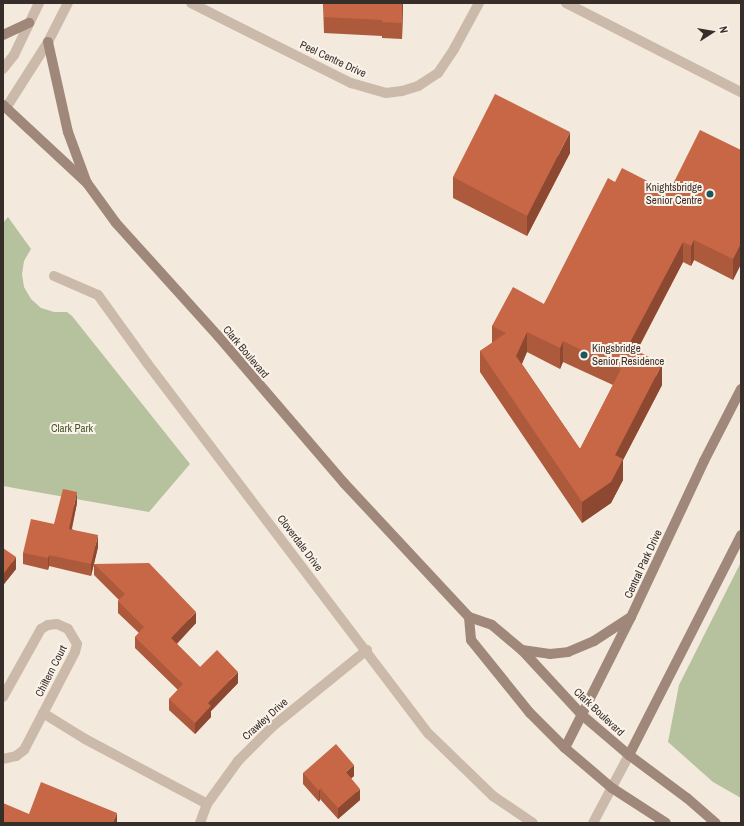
<!DOCTYPE html>
<style>
body{margin:0}
#map{position:relative;width:744px;height:826px;overflow:hidden;background:#f3e9dd;font-family:"Archivo Narrow",sans-serif}
div>[style]{position:absolute}
.green>*{inset:0;background:#b5c29d}
.street>*{height:10px;margin:-5px;padding:0 5px;transform-origin:5px;border-radius:5px;background:#cbb9a9}
.secondary>*{height:10px;margin:-5px;padding:0 5px;transform-origin:5px;border-radius:5px;background:#9f887a}
.wall>*{inset:0;background:#ac593c}
.shaded-wall>*{inset:0;background:#8c4831}
.building>*{inset:0;background:#c86746}
.dots>*{width:11px;height:11px;translate:-50% -50%;box-sizing:border-box;border:2px solid #faf3ea;border-radius:50%}
span{translate:-50% -50%;white-space:nowrap;text-align:center;line-height:1.15;-webkit-text-stroke:4px #faf3ea;paint-order:stroke}
.street-label{font-size:11px;color:#382e29}
.poi-label{font-size:11px;color:#382e29}
.right{translate:-100% -50%;text-align:right}
.left{translate:0 -50%;text-align:left}
.park-label{font-size:11px;color:#47572c}
.frame{position:absolute;inset:0;border:4px solid #382e29;pointer-events:none}
.north{position:absolute;left:692px;top:12px;width:40px;height:40px;-webkit-text-stroke:3px #faf3ea;paint-order:stroke;rotate:78deg;font-size:11px;font-weight:700;line-height:16px;text-align:center;color:#382e29}
.north::after{content:'';display:block;margin:auto;width:14px;height:18px;background:#382e29;clip-path:polygon(50% 0,100% 100%,50% 72%,0 100%)}
</style>
<div id="map">
<div class="green">
<i style="clip-path:polygon(8px 217px,31px 249px,24px 261px,22px 274px,24px 287px,31px 299px,41px 308px,54px 312px,67px 312px,72px 316px,190px 464px,149px 512px,3px 486px,3px 223px)"></i>
<i style="clip-path:polygon(741px 562px,741px 798px,713px 782px,668px 742px,679px 685px)"></i>
</div>
<div class="street">
<i style="left:191px;top:3px;width:179px;rotate:26.6deg"></i>
<i style="left:351px;top:83px;width:36px;rotate:16deg"></i>
<i style="left:386px;top:93px;width:16px;rotate:-7deg"></i>
<i style="left:402px;top:91px;width:17px;rotate:-17deg"></i>
<i style="left:418px;top:86px;width:24px;rotate:-33deg"></i>
<i style="left:438px;top:73px;width:29px;rotate:-56deg"></i>
<i style="left:454px;top:49px;width:52px;rotate:-61.5deg"></i>
<i style="left:566px;top:3px;width:196px;rotate:27deg"></i>
<i style="left:3px;top:69px;width:18px;rotate:-52deg"></i>
<i style="left:14px;top:55px;width:58px;rotate:-64.3deg"></i>
<i style="left:6px;top:108px;width:78px;rotate:-57.5deg"></i>
<i style="left:48px;top:42px;width:44px;rotate:-62.9deg"></i>
<i style="left:54px;top:276px;width:48px;rotate:23.4deg"></i>
<i style="left:98px;top:295px;width:84px;rotate:54.2deg"></i>
<i style="left:147px;top:363px;width:466px;rotate:52.8deg"></i>
<i style="left:429px;top:734px;width:89px;rotate:44.1deg"></i>
<i style="left:493px;top:796px;width:48px;rotate:34deg"></i>
<i style="left:3px;top:697px;width:78px;rotate:-60.8deg"></i>
<i style="left:41px;top:629px;width:8px;rotate:-30deg"></i>
<i style="left:48px;top:625px;width:9px;rotate:-6deg"></i>
<i style="left:57px;top:624px;width:12px;rotate:24deg"></i>
<i style="left:68px;top:629px;width:17px;rotate:59deg"></i>
<i style="left:77px;top:644px;width:8px;rotate:104deg"></i>
<i style="left:75px;top:652px;width:110px;rotate:117.5deg"></i>
<i style="left:24px;top:750px;width:10px;rotate:143deg"></i>
<i style="left:16px;top:756px;width:13px;rotate:167deg"></i>
<i style="left:43px;top:713px;width:49px;rotate:31.8deg"></i>
<i style="left:85px;top:739px;width:138px;rotate:28deg"></i>
<i style="left:200px;top:823px;width:20px;rotate:-70deg"></i>
<i style="left:207px;top:804px;width:53px;rotate:-54.2deg"></i>
<i style="left:238px;top:761px;width:49px;rotate:-45deg"></i>
<i style="left:273px;top:726px;width:121px;rotate:-39deg"></i>
<i style="left:593px;top:823px;width:77px;rotate:-62.1deg"></i>
</div>
<div class="secondary">
<i style="left:3px;top:35px;width:29px;rotate:-25deg"></i>
<i style="left:48px;top:42px;width:92px;rotate:77.5deg"></i>
<i style="left:68px;top:132px;width:52px;rotate:69.8deg"></i>
<i style="left:3px;top:105px;width:115px;rotate:42.9deg"></i>
<i style="left:87px;top:183px;width:49px;rotate:54.1deg"></i>
<i style="left:116px;top:223px;width:152px;rotate:47.9deg"></i>
<i style="left:218px;top:336px;width:194px;rotate:49.4deg"></i>
<i style="left:344px;top:483px;width:183px;rotate:47deg"></i>
<i style="left:469px;top:617px;width:24px;rotate:19deg"></i>
<i style="left:492px;top:625px;width:39px;rotate:40deg"></i>
<i style="left:522px;top:650px;width:88px;rotate:47.3deg"></i>
<i style="left:582px;top:715px;width:62px;rotate:40.4deg"></i>
<i style="left:629px;top:755px;width:72px;rotate:36.6deg"></i>
<i style="left:687px;top:798px;width:38px;rotate:41deg"></i>
<i style="left:469px;top:617px;width:23px;rotate:85deg"></i>
<i style="left:471px;top:640px;width:94px;rotate:51.1deg"></i>
<i style="left:530px;top:713px;width:49px;rotate:45deg"></i>
<i style="left:565px;top:748px;width:62px;rotate:40.4deg"></i>
<i style="left:612px;top:788px;width:64px;rotate:32.9deg"></i>
<i style="left:522px;top:650px;width:28px;rotate:8deg"></i>
<i style="left:550px;top:654px;width:18px;rotate:-6deg"></i>
<i style="left:568px;top:652px;width:28px;rotate:-23deg"></i>
<i style="left:594px;top:641px;width:44px;rotate:-33deg"></i>
<i style="left:565px;top:748px;width:147px;rotate:-63.3deg"></i>
<i style="left:631px;top:617px;width:172px;rotate:-64.9deg"></i>
<i style="left:704px;top:461px;width:81px;rotate:-62.8deg"></i>
<i style="left:629px;top:755px;width:247px;rotate:-63deg"></i>
</div>
<div class="wall">
<i style="clip-path:polygon(323px 3px,403px 3px,402px 39px,382px 38px,382px 36px,324px 33px)"></i>
<i style="clip-path:polygon(evenodd,741px 150px,741px 264px,733px 280px,694px 260px,691px 266px,683px 262px,637px 351px,662px 385px,623px 460px,623px 480px,611px 503px,582px 523px,480px 372px,480px 351px,492px 343px,492px 326px,544px 304px,615px 182px,669px 192px,741px 150px,527px 352px,560px 369px,563px 362px,613px 385px,580px 449px,522px 364px,527px 352px)"></i>
<i style="clip-path:polygon(570px 153px,527px 236px,453px 198px,453px 177px)"></i>
<i style="clip-path:polygon(77px 503px,72px 529px,98px 547px,94px 564px,196px 623px,177px 644px,200px 667px,238px 683px,211px 711px,211px 717px,195px 734px,169px 710px,169px 699px,178px 690px,135px 648px,135px 637px,139px 633px,118px 613px,118px 601px,119px 600px,94px 575px,94px 564px,91px 576px,49px 566px,48px 570px,23px 564px,23px 553px,54px 524px)"></i>
<i style="clip-path:polygon(3px 548px,16px 569px,4px 584px,3px 583px)"></i>
<i style="clip-path:polygon(303px 773px,354px 776px,351px 778px,360px 800px,338px 819px,320px 799px,319px 802px,303px 784px)"></i>
</div>
<div class="shaded-wall">
<i style="clip-path:polygon(402px 3px,403px 3px,402px 39px)"></i>
<i style="clip-path:polygon(570px 132px,570px 153px,527px 236px,527px 216px)"></i>
<i style="clip-path:polygon(694px 240px,694px 260px,691px 266px,691px 246px)"></i>
<i style="clip-path:polygon(683px 242px,683px 262px,628px 367px,628px 346px)"></i>
<i style="clip-path:polygon(741px 243px,741px 264px,733px 280px,733px 259px)"></i>
<i style="clip-path:polygon(527px 332px,527px 352px,516px 376px,516px 356px)"></i>
<i style="clip-path:polygon(563px 341px,563px 362px,560px 369px,560px 348px)"></i>
<i style="clip-path:polygon(662px 364px,662px 385px,623px 460px,623px 480px,611px 503px,582px 523px,582px 502px,615px 455px)"></i>
<i style="clip-path:polygon(77px 492px,77px 503px,69px 540px,69px 529px)"></i>
<i style="clip-path:polygon(98px 535px,98px 547px,91px 576px,91px 564px)"></i>
<i style="clip-path:polygon(49px 555px,49px 566px,48px 570px,48px 558px)"></i>
<i style="clip-path:polygon(16px 557px,16px 569px,4px 584px,4px 573px)"></i>
<i style="clip-path:polygon(196px 612px,196px 623px,171px 649px,171px 638px)"></i>
<i style="clip-path:polygon(238px 672px,238px 683px,211px 711px,211px 717px,195px 734px,195px 723px,208px 703px)"></i>
<i style="clip-path:polygon(354px 765px,354px 776px,346px 783px,346px 772px)"></i>
<i style="clip-path:polygon(320px 788px,320px 799px,319px 802px,319px 791px)"></i>
<i style="clip-path:polygon(360px 789px,360px 800px,338px 819px,338px 808px)"></i>
<i style="clip-path:polygon(117px 813px,117px 823px,113px 822px)"></i>
</div>
<div class="building">
<i style="clip-path:polygon(324px 3px,402px 3px,402px 23px,382px 22px,382px 20px,324px 17px)"></i>
<i style="clip-path:polygon(495px 94px,570px 132px,527px 216px,453px 177px)"></i>
<i style="clip-path:polygon(evenodd,700px 130px,741px 150px,741px 243px,733px 259px,694px 240px,691px 246px,683px 242px,628px 346px,662px 364px,615px 455px,623px 459px,611px 482px,582px 502px,480px 351px,506px 333px,492px 326px,513px 287px,544px 304px,608px 178px,615px 182px,622px 168px,669px 192px,700px 130px,527px 332px,560px 348px,563px 341px,621px 369px,580px 449px,516px 356px,527px 332px)"></i>
<i style="clip-path:polygon(63px 489px,77px 492px,69px 529px,98px 535px,91px 564px,49px 555px,48px 558px,23px 553px,31px 519px,54px 524px)"></i>
<i style="clip-path:polygon(3px 548px,16px 557px,4px 573px,3px 572px)"></i>
<i style="clip-path:polygon(149px 563px,196px 612px,171px 638px,200px 667px,217px 650px,238px 672px,208px 703px,211px 706px,195px 723px,169px 699px,183px 684px,135px 637px,144px 627px,118px 601px,125px 594px,94px 564px)"></i>
<i style="clip-path:polygon(336px 744px,354px 765px,346px 772px,360px 789px,338px 808px,320px 788px,319px 791px,303px 773px)"></i>
<i style="clip-path:polygon(41px 782px,117px 813px,113px 822px,116px 823px,3px 823px,3px 803px,29px 814px)"></i>
</div>
<div class="dots">
<i style="left:710px;top:194px;background:#1d565b"></i>
<i style="left:584px;top:355px;background:#1d565b"></i>
</div>
<div class="street-label">
<span style="left:333px;top:59px;rotate:25deg">Peel Centre Drive</span>
<span style="left:246px;top:352px;rotate:50deg">Clark Boulevard</span>
<span style="left:300px;top:543px;rotate:53deg">Cloverdale Drive</span>
<span style="left:643px;top:564px;rotate:-65deg">Central Park Drive</span>
<span style="left:51px;top:671px;rotate:-63deg">Chiltern Court</span>
<span style="left:599px;top:712px;rotate:43deg">Clark Boulevard</span>
<span style="left:265px;top:719px;rotate:-42deg">Crawley Drive</span>
</div>
<div class="poi-label">
<span class="right" style="left:702px;top:194px">Knightsbridge<br>Senior Centre</span>
<span class="left" style="left:592px;top:355px">Kingsbridge<br>Senior Residence</span>
</div>
<div class="park-label">
<span style="left:72px;top:428px">Clark Park</span>
</div>
<div class="frame"></div>
<div class="north">N</div>
</div>
